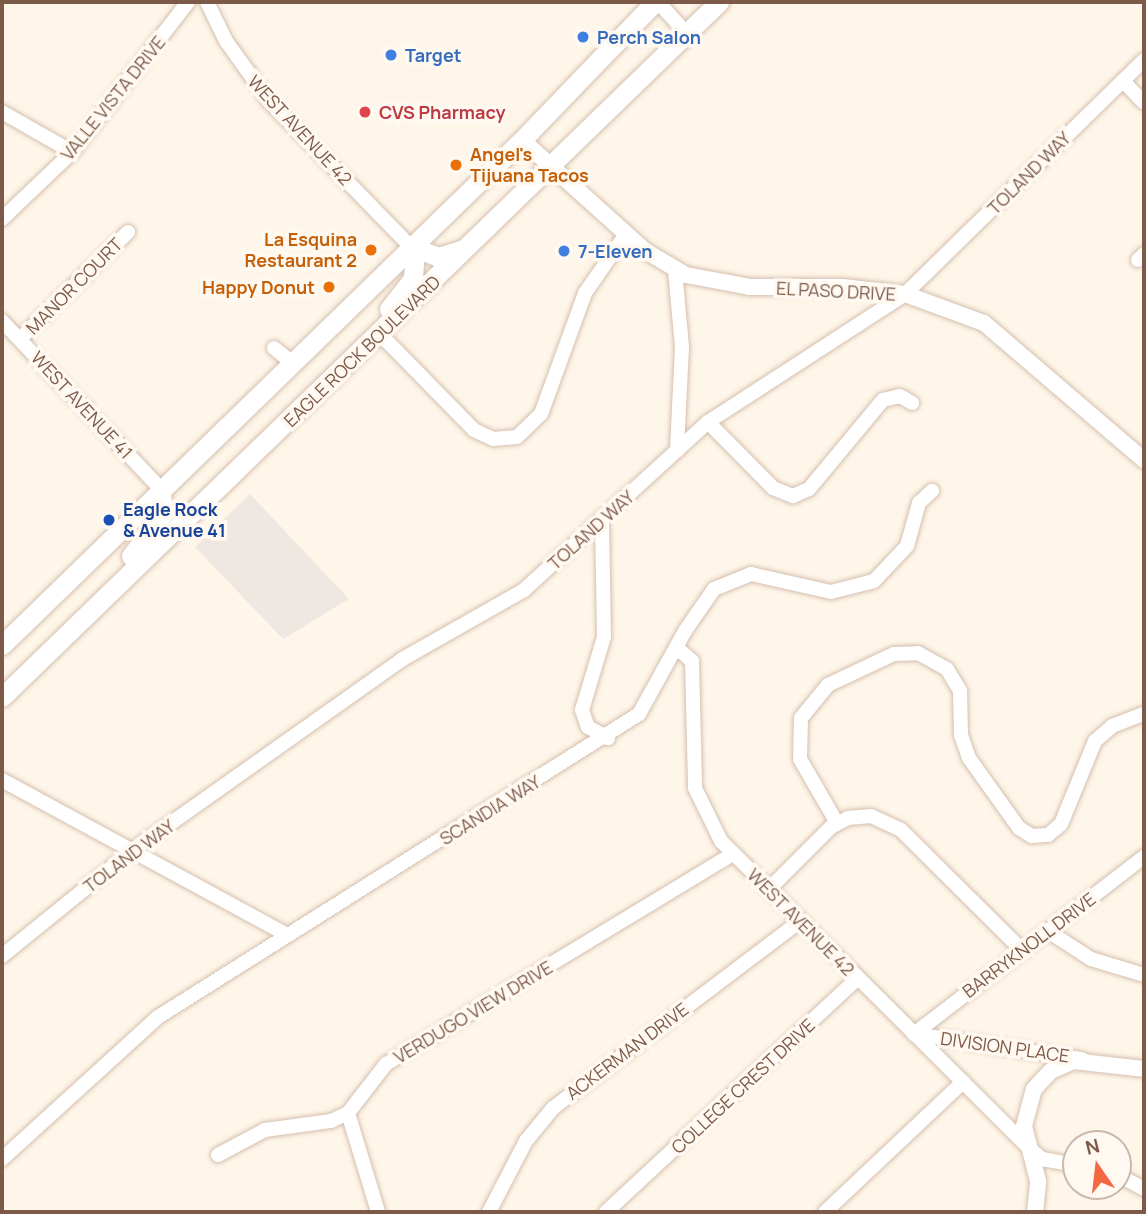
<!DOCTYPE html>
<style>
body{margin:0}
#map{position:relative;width:1146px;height:1214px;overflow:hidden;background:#fef6e8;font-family:Manrope,sans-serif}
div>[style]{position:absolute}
.industrial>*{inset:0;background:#efe8e2}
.roads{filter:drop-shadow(0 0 2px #d5bfaf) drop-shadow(0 0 2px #d5bfaf)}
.minor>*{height:14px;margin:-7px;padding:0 7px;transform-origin:7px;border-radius:7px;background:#fff}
.tertiary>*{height:16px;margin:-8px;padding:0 8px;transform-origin:8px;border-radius:8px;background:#fff}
.secondary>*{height:19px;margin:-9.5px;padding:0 9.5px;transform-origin:9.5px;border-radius:9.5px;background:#fff}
.dots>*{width:19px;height:19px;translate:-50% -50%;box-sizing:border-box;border:4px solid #fff9f1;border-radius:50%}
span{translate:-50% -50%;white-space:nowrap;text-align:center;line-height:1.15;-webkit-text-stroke:7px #fff9f1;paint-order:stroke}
.shop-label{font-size:18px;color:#366cbe;font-weight:700}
.left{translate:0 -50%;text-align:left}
.street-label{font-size:18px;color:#7d5a48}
.health-label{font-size:18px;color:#be3a42;font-weight:700}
.food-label{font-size:18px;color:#c56008;font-weight:700}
.right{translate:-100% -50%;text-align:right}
.transit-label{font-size:18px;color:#164399;font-weight:700}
.frame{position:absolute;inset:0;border:4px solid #7d5a48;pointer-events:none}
.north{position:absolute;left:1062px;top:1130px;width:70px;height:70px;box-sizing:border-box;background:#fff9f1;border:2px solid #cbb9ad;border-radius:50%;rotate:346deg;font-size:19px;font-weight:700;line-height:28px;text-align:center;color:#7d5a48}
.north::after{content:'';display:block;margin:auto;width:24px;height:32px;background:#f46841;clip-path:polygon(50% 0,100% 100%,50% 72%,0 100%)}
</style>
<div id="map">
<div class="industrial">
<i style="clip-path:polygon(250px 494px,349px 599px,283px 639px,195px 547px)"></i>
</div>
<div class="roads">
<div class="minor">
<i style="left:207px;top:2px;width:43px;rotate:64deg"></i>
<i style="left:226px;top:41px;width:74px;rotate:54.4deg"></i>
<i style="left:269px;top:101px;width:202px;rotate:45.8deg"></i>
<i style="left:658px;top:2px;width:43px;rotate:47.8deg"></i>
<i style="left:1123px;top:81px;width:30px;rotate:46deg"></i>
<i style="left:2px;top:112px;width:81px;rotate:29.7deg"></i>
<i style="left:2px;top:219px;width:97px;rotate:-43.7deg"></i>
<i style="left:72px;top:152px;width:190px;rotate:-52.3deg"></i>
<i style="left:1138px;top:260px;width:8px;rotate:-45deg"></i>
<i style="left:675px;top:270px;width:77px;rotate:84.8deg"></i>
<i style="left:682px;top:347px;width:104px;rotate:92.8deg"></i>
<i style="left:2px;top:321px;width:231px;rotate:46.6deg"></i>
<i style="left:379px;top:333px;width:136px;rotate:45.6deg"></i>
<i style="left:474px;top:430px;width:21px;rotate:25deg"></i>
<i style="left:493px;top:439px;width:24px;rotate:-5deg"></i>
<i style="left:517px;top:437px;width:33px;rotate:-44deg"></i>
<i style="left:541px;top:414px;width:129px;rotate:-70deg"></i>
<i style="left:585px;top:293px;width:72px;rotate:-55.2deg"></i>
<i style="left:20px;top:339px;width:152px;rotate:-44.7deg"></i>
<i style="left:274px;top:348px;width:22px;rotate:39deg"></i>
<i style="left:708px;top:422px;width:93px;rotate:45.4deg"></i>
<i style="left:773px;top:488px;width:22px;rotate:22deg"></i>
<i style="left:793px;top:496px;width:17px;rotate:-24deg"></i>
<i style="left:809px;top:489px;width:116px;rotate:-50.3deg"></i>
<i style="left:883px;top:400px;width:17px;rotate:-13deg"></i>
<i style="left:900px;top:396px;width:14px;rotate:30deg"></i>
<i style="left:602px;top:521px;width:116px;rotate:89deg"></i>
<i style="left:604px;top:637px;width:76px;rotate:106.8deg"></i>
<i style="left:582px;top:710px;width:18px;rotate:71deg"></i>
<i style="left:588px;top:727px;width:23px;rotate:29deg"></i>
<i style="left:677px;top:648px;width:20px;rotate:41deg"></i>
<i style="left:692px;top:661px;width:127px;rotate:88.6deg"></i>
<i style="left:695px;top:788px;width:59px;rotate:63.9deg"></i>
<i style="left:721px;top:841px;width:435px;rotate:44.9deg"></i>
<i style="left:1029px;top:1148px;width:17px;rotate:40deg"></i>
<i style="left:1042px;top:1159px;width:35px;rotate:10deg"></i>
<i style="left:2px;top:780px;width:325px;rotate:28.5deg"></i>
<i style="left:837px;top:823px;width:74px;rotate:-120deg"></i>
<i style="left:800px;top:759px;width:41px;rotate:-88.6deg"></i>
<i style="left:801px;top:718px;width:43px;rotate:-50.7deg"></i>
<i style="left:828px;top:685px;width:73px;rotate:-25.2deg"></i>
<i style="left:894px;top:654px;width:24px;rotate:-2deg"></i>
<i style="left:918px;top:653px;width:33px;rotate:29deg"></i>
<i style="left:947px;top:669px;width:26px;rotate:59deg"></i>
<i style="left:960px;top:691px;width:44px;rotate:88.7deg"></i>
<i style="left:961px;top:735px;width:24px;rotate:71deg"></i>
<i style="left:969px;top:758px;width:86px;rotate:54.5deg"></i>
<i style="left:1019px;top:828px;width:15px;rotate:32deg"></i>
<i style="left:1032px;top:836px;width:16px;rotate:-4deg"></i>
<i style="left:1048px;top:835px;width:17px;rotate:-40deg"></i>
<i style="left:1061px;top:824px;width:90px;rotate:-67.7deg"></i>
<i style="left:1095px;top:741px;width:23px;rotate:-41deg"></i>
<i style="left:1112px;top:726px;width:34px;rotate:-21deg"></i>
<i style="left:769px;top:889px;width:88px;rotate:-45deg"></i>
<i style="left:831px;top:827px;width:19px;rotate:-28deg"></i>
<i style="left:848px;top:818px;width:23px;rotate:-5deg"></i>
<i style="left:871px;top:816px;width:33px;rotate:25deg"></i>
<i style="left:901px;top:830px;width:172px;rotate:44.8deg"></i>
<i style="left:1048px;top:931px;width:51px;rotate:33.1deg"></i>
<i style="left:1091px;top:959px;width:55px;rotate:16.8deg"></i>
<i style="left:2px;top:956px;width:169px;rotate:-39deg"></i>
<i style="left:133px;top:850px;width:329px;rotate:-35.3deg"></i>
<i style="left:401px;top:660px;width:142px;rotate:-29.6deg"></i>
<i style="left:524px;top:590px;width:249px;rotate:-42.4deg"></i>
<i style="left:708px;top:422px;width:235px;rotate:-33deg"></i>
<i style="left:905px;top:294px;width:334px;rotate:-44.4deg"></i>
<i style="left:914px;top:1034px;width:290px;rotate:-37.6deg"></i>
<i style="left:914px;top:1034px;width:170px;rotate:8.5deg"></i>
<i style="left:348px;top:1113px;width:103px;rotate:73.1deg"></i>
<i style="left:218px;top:1155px;width:53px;rotate:-28deg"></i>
<i style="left:265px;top:1130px;width:67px;rotate:-7.8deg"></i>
<i style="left:331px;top:1121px;width:19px;rotate:-25deg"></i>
<i style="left:348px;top:1113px;width:62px;rotate:-52.2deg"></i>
<i style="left:386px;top:1064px;width:406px;rotate:-31.2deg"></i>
<i style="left:2px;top:1159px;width:211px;rotate:-42.3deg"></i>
<i style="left:158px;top:1017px;width:568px;rotate:-32.21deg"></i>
<i style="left:639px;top:714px;width:95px;rotate:-61deg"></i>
<i style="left:685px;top:631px;width:51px;rotate:-55.4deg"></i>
<i style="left:714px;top:589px;width:40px;rotate:-22deg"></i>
<i style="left:751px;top:574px;width:82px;rotate:12.7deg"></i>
<i style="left:831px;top:592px;width:44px;rotate:-14.3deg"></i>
<i style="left:874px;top:581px;width:48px;rotate:-46.7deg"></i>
<i style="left:907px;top:546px;width:45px;rotate:-74.4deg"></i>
<i style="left:919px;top:503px;width:18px;rotate:-43deg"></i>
<i style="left:1118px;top:1175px;width:30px;rotate:28deg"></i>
<i style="left:489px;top:1212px;width:80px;rotate:-62.5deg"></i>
<i style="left:526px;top:1141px;width:43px;rotate:-50.7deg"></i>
<i style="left:553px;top:1108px;width:310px;rotate:-37.1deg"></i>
<i style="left:606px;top:1212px;width:344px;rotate:-42.9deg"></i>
<i style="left:825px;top:1212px;width:190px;rotate:-43.3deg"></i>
</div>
<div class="tertiary">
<i style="left:522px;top:140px;width:164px;rotate:42deg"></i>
<i style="left:644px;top:250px;width:49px;rotate:30.8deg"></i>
<i style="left:686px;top:275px;width:65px;rotate:10.6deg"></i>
<i style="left:750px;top:287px;width:92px"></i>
<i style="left:842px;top:287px;width:63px;rotate:6.3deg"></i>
<i style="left:905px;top:294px;width:84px;rotate:20.2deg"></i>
<i style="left:984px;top:323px;width:211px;rotate:40.6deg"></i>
<i style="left:1035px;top:1212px;width:31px;rotate:-84deg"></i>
<i style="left:1038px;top:1181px;width:57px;rotate:-104.3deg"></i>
<i style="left:1024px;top:1126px;width:38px;rotate:-75deg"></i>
<i style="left:1034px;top:1089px;width:25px;rotate:-47deg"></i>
<i style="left:1051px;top:1071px;width:24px;rotate:-24deg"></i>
<i style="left:1073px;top:1061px;width:71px;rotate:6.4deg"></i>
</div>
<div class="secondary">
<i style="left:410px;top:246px;width:30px;rotate:21deg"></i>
<i style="left:438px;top:257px;width:27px;rotate:-17deg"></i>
<i style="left:389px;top:309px;width:39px;rotate:-52deg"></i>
<i style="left:413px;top:278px;width:26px;rotate:-86deg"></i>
<i style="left:415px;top:252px;width:8px;rotate:-130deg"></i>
<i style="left:131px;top:556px;width:53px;rotate:-52.7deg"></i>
<i style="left:163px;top:514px;width:25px;rotate:-95deg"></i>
<i style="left:2px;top:645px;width:725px;rotate:-44.16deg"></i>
<i style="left:522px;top:140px;width:192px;rotate:-46.1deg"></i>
<i style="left:2px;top:697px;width:999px;rotate:-44.11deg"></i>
</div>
</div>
<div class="dots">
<i style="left:583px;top:37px;background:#3f7fe0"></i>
<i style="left:391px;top:55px;background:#3f7fe0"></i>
<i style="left:365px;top:112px;background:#e0444e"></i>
<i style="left:456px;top:165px;background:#e8710a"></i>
<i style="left:371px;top:250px;background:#e8710a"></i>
<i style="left:564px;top:251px;background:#3f7fe0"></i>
<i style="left:329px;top:287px;background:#e8710a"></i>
<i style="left:109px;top:520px;background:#1a4fb4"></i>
</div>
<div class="shop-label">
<span class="left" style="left:597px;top:37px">Perch Salon</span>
<span class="left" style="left:405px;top:55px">Target</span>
<span class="left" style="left:578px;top:251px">7-Eleven</span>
</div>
<div class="street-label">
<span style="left:113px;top:98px;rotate:-51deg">VALLE VISTA DRIVE</span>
<span style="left:300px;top:130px;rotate:47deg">WEST AVENUE 42</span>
<span style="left:1029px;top:173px;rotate:-45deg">TOLAND WAY</span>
<span style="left:74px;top:286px;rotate:-45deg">MANOR COURT</span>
<span style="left:836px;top:291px;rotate:3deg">EL PASO DRIVE</span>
<span style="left:362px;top:351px;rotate:-44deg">EAGLE ROCK BOULEVARD</span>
<span style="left:82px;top:405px;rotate:47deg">WEST AVENUE 41</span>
<span style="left:591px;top:530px;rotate:-42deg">TOLAND WAY</span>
<span style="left:490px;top:810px;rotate:-32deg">SCANDIA WAY</span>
<span style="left:129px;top:856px;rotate:-37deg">TOLAND WAY</span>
<span style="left:801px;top:922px;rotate:45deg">WEST AVENUE 42</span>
<span style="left:1029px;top:945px;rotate:-37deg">BARRYKNOLL DRIVE</span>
<span style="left:473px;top:1012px;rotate:-31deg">VERDUGO VIEW DRIVE</span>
<span style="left:1005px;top:1047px;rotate:8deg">DIVISION PLACE</span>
<span style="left:627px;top:1051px;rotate:-37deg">ACKERMAN DRIVE</span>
<span style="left:743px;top:1086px;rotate:-43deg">COLLEGE CREST DRIVE</span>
</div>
<div class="health-label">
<span class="left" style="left:379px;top:112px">CVS Pharmacy</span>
</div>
<div class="food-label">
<span class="left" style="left:470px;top:165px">Angel's<br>Tijuana Tacos</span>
<span class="right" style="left:357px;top:250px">La Esquina<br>Restaurant 2</span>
<span class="right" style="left:315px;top:287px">Happy Donut</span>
</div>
<div class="transit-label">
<span class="left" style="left:123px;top:520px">Eagle Rock<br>&amp; Avenue 41</span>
</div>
<div class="frame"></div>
<div class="north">N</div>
</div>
